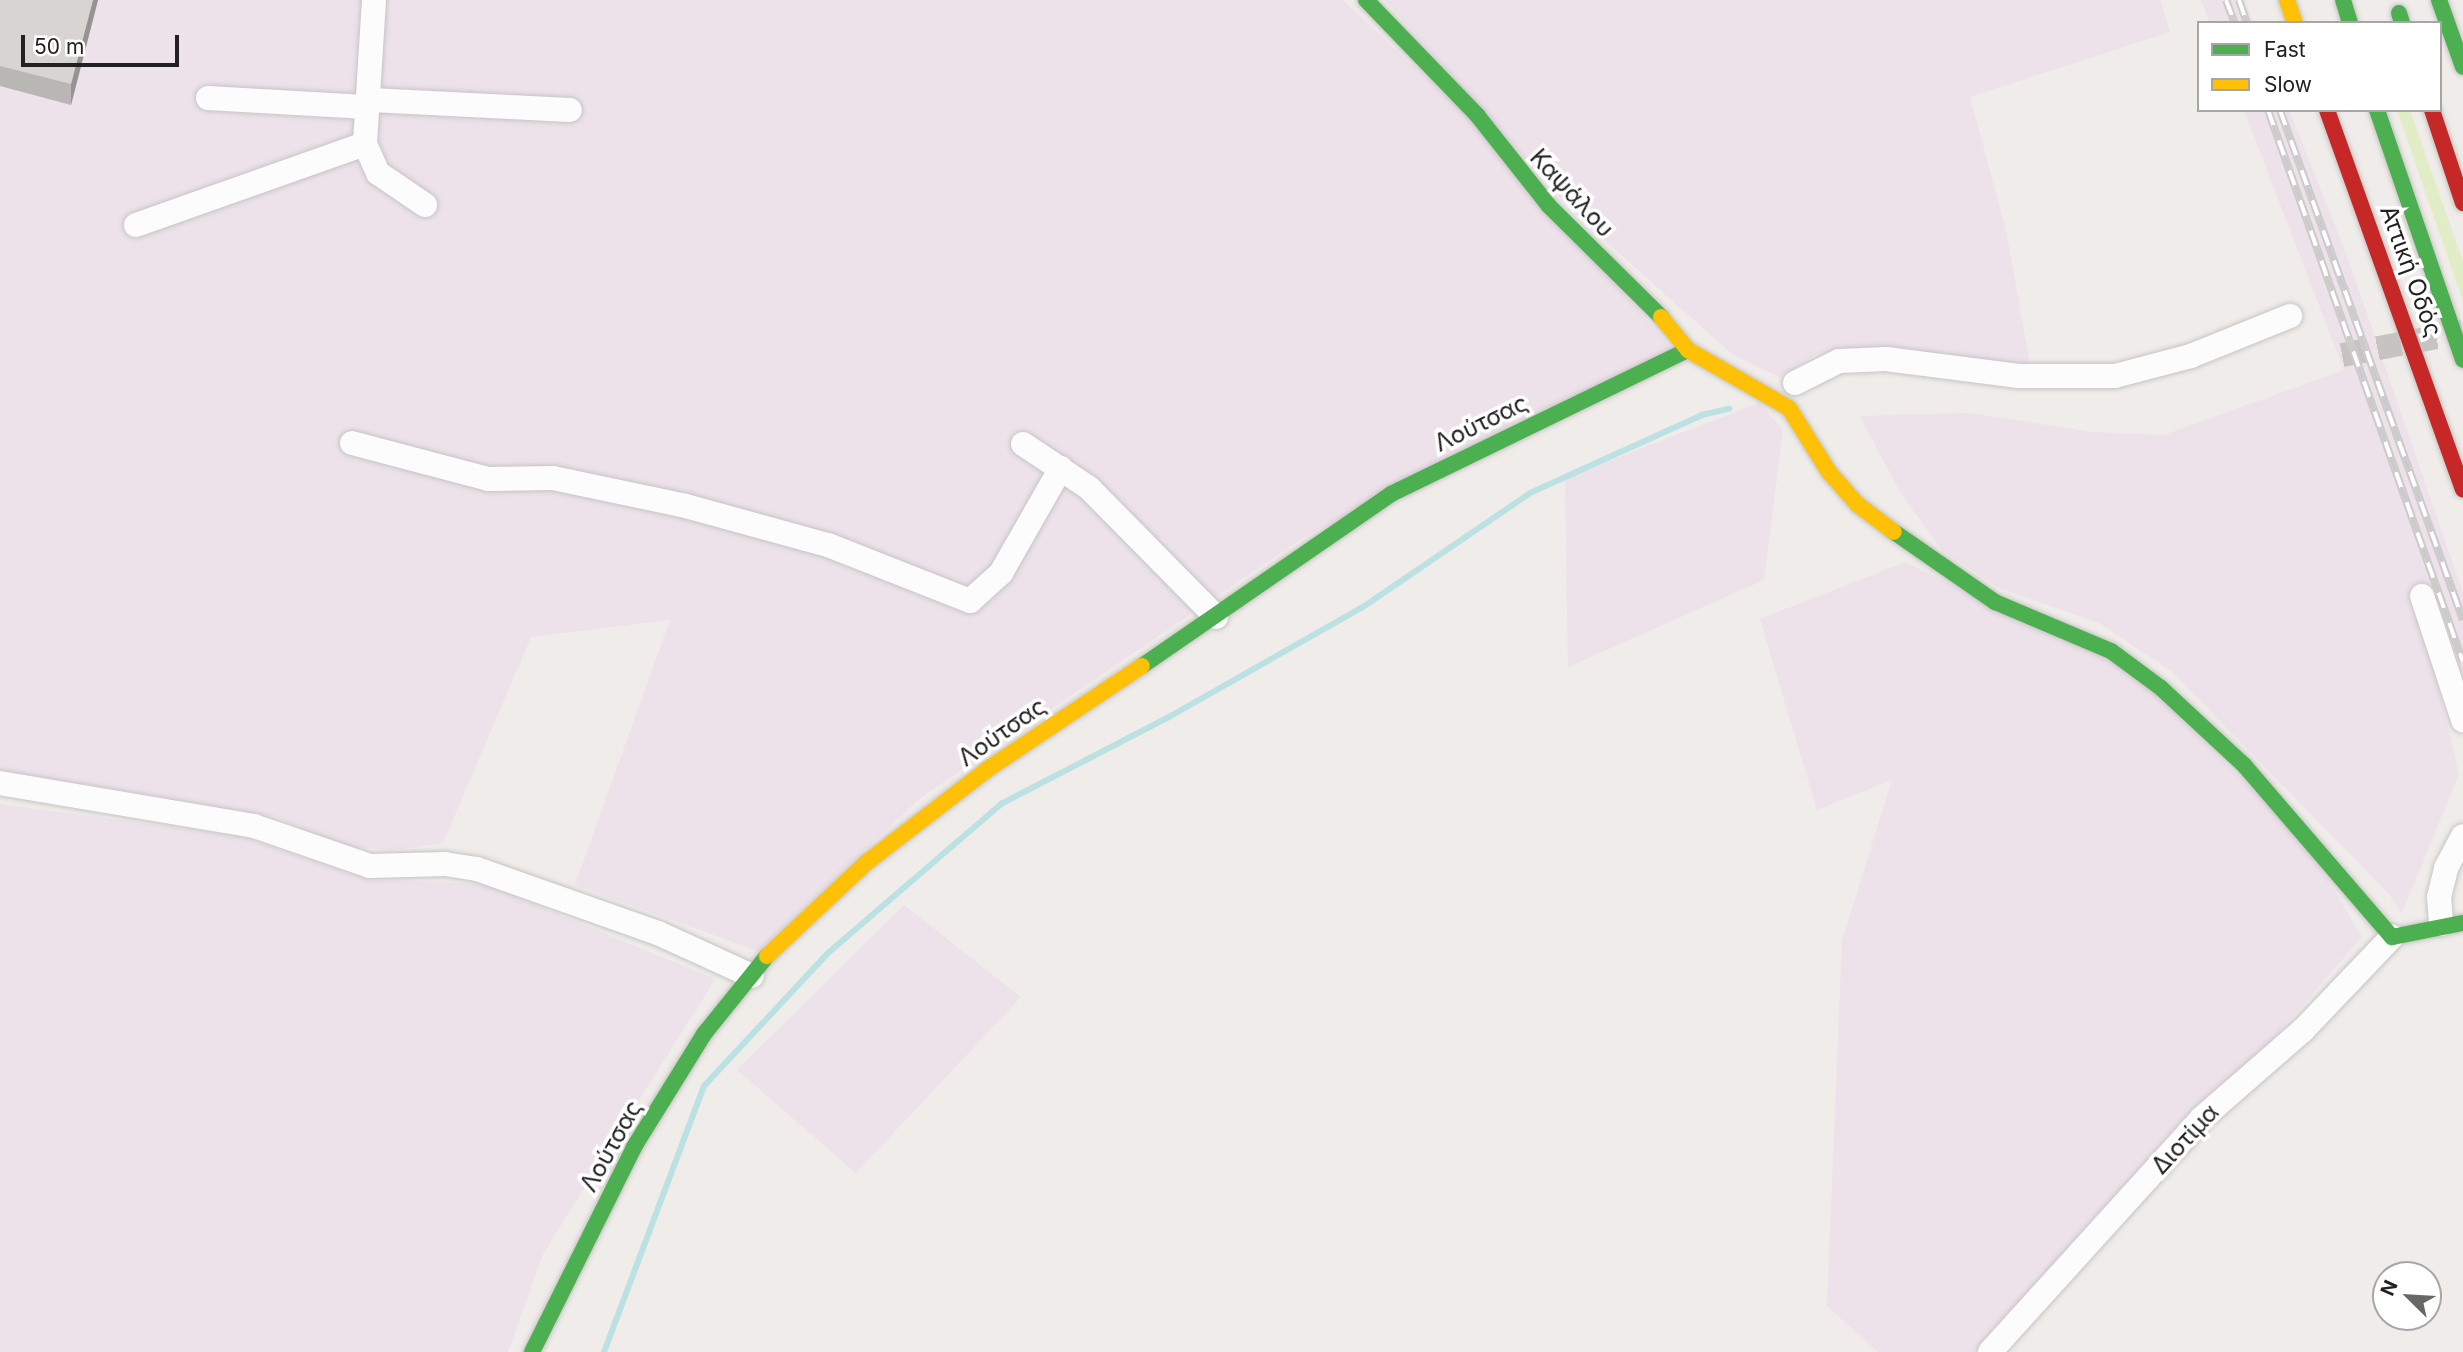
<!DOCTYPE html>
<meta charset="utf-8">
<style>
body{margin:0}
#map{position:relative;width:2463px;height:1352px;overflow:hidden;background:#efece9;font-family:Inter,sans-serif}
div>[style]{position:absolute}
.industrial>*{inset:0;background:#ede1ea}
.grass>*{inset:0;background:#e1edc7}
.stream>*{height:6px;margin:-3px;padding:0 3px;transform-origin:3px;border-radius:3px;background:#bce1e3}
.street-tunnel>*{height:24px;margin-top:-12px;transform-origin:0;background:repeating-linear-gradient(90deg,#c6c3c1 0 24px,transparent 0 36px)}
.roads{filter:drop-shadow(0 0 2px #c6c5c4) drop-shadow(0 0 2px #c6c5c4)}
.street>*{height:24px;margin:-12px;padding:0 12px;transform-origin:12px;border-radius:12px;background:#fdfcfc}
.fast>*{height:16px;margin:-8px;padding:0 8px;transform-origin:8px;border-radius:8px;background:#4caf50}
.slow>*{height:16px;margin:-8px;padding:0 8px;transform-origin:8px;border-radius:8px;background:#ffc107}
.jam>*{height:16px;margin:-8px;padding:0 8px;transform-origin:8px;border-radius:8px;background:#c62828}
.rail>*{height:8px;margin-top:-4px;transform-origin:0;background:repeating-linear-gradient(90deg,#fff 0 16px,#cbcbca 0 32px);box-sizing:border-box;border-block:2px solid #cbcbca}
.wall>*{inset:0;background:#b9b6b5}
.shaded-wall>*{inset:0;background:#969493}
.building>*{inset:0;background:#d7d4d2}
span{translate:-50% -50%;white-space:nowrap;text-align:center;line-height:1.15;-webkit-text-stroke:7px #fff;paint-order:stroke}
.street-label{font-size:24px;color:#212121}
.legend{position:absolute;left:2197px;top:21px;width:245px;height:91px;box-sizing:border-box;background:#fff;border:2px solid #a6a6a6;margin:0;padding:9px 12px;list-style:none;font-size:21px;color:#212121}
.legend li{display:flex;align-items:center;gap:14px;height:35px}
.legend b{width:35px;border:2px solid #a6a6a6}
.north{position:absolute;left:2372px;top:1261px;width:70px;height:70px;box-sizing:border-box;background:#fff;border:2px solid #a6a6a6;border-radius:50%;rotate:294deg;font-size:19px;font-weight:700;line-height:28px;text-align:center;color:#212121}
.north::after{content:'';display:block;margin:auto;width:24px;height:32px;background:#696867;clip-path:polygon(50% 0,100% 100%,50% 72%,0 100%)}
.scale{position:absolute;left:21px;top:35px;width:158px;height:32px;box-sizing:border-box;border:4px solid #212121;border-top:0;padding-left:9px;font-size:21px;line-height:24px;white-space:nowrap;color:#212121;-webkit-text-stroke:5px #fff;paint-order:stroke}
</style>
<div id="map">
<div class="industrial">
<i style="clip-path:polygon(0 0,1343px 0,1470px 119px,1671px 348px,1304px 537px,919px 799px,758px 951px,575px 885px,670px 620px,531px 637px,443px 843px,394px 850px,341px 846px,276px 817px,0 774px)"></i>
<i style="clip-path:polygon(1385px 0,2160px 0,2170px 32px,1970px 97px,2006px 230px,2031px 371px,1818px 353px,1780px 377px,1733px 355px,1571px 210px)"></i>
<i style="clip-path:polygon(2201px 0,2245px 0,2254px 23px,2210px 23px)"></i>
<i style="clip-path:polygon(2244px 110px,2289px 110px,2347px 256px,2463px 593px,2463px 703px,2425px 632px,2459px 774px,2402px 913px,2388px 893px,2171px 671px,2099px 623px,1999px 588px,1942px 550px,1900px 492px,1860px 416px,1970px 413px,2091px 432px,2164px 435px,2344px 370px)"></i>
<i style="clip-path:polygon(1759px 403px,1783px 430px,1764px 580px,1568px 667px,1565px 478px)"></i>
<i style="clip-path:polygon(1905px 562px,2131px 671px,2303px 839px,2362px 937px,2266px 1047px,2195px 1106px,1974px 1352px,1878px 1352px,1827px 1306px,1842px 941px,1892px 780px,1817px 810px,1760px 619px)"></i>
<i style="clip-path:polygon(0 804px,239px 836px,368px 880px,485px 884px,715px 979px,543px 1254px,508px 1352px,0 1352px)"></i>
<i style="clip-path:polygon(904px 905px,1021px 997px,856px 1173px,737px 1070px)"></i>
</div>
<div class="grass">
<i style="clip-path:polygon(2397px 110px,2410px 110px,2463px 262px,2463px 301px)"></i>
</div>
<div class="stream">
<i style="left:604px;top:1352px;width:284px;rotate:-69.4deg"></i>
<i style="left:704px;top:1086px;width:182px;rotate:-47deg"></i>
<i style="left:828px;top:953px;width:228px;rotate:-40.7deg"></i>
<i style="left:1001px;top:804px;width:189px;rotate:-27.4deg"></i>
<i style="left:1169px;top:717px;width:223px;rotate:-29.6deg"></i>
<i style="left:1363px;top:607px;width:202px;rotate:-34.3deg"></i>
<i style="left:1530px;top:493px;width:189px;rotate:-24.4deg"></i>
<i style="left:1702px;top:415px;width:28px;rotate:-13deg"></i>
</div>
<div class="street-tunnel">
<i style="left:2342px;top:355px;width:123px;rotate:-10.8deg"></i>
</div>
<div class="roads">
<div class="street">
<i style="left:374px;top:0;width:144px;rotate:93.6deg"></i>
<i style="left:365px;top:144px;width:32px;rotate:66deg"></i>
<i style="left:378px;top:173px;width:57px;rotate:34.2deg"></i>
<i style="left:208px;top:98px;width:158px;rotate:3.3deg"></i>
<i style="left:371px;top:100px;width:199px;rotate:2.9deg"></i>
<i style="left:136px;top:225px;width:243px;rotate:-19.5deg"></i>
<i style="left:1795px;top:383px;width:49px;rotate:-26.6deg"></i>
<i style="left:1839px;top:361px;width:47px;rotate:-2.4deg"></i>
<i style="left:1886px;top:359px;width:134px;rotate:7.3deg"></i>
<i style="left:2019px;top:376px;width:96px"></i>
<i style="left:2115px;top:376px;width:79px;rotate:-14.7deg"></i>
<i style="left:2191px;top:356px;width:107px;rotate:-22deg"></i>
<i style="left:352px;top:443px;width:141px;rotate:14.8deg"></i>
<i style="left:488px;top:479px;width:65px;rotate:-0.9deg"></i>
<i style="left:553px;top:478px;width:136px;rotate:11.9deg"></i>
<i style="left:686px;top:506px;width:147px;rotate:15.4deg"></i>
<i style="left:828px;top:545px;width:153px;rotate:21.5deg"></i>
<i style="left:970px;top:601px;width:42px;rotate:-42.1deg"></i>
<i style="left:1001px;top:573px;width:121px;rotate:-60.3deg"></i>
<i style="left:1023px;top:444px;width:79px;rotate:33.7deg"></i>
<i style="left:1089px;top:488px;width:181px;rotate:45.4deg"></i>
<i style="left:2422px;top:596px;width:131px;rotate:71.7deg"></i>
<i style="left:0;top:783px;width:258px;rotate:9.6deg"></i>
<i style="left:254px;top:826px;width:123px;rotate:19deg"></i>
<i style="left:370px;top:866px;width:75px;rotate:-1.5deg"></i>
<i style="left:445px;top:864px;width:32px;rotate:9deg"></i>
<i style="left:477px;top:869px;width:192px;rotate:19.5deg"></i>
<i style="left:658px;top:933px;width:103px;rotate:24.6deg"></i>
<i style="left:2441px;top:924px;width:27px;rotate:-94deg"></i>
<i style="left:2439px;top:897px;width:30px;rotate:-76deg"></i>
<i style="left:2446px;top:868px;width:36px;rotate:-62deg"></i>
<i style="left:1990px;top:1352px;width:314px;rotate:-47.8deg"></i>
<i style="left:2201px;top:1119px;width:135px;rotate:-41.1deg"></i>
<i style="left:2303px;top:1030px;width:129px;rotate:-46.3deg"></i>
</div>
<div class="fast">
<i style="left:1366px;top:0;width:160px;rotate:46deg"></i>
<i style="left:1477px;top:115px;width:116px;rotate:51.6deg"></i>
<i style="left:1549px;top:206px;width:158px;rotate:44.7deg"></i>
<i style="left:2343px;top:0;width:24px;rotate:73deg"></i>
<i style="left:2439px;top:0;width:71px;rotate:70.3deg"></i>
<i style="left:2399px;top:13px;width:10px;rotate:73deg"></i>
<i style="left:2377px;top:110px;width:264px;rotate:71deg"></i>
<i style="left:1894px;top:532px;width:123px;rotate:34.7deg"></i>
<i style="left:1995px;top:602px;width:126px;rotate:22.9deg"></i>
<i style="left:2111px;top:651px;width:62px;rotate:36.5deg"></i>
<i style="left:2161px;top:688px;width:113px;rotate:42.9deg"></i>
<i style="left:2244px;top:765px;width:227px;rotate:49.3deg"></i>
<i style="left:2392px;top:937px;width:72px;rotate:-11.2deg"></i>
<i style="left:1142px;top:666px;width:303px;rotate:-34.6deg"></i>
<i style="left:1391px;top:494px;width:330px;rotate:-25.9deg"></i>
<i style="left:532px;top:1352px;width:229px;rotate:-63.5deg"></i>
<i style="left:634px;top:1147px;width:133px;rotate:-58.2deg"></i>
<i style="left:704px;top:1034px;width:100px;rotate:-51.1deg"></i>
</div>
<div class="slow">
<i style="left:2287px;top:0;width:24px;rotate:71deg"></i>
<i style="left:1661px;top:317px;width:43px;rotate:50.7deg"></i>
<i style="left:1688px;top:350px;width:116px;rotate:29.9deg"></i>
<i style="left:1789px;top:408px;width:75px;rotate:58deg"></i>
<i style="left:1829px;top:472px;width:43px;rotate:48.8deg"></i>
<i style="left:1857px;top:504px;width:46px;rotate:37.1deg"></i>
<i style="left:767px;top:956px;width:136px;rotate:-43.2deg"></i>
<i style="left:866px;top:863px;width:154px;rotate:-37.6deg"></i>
<i style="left:988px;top:769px;width:185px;rotate:-33.8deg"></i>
</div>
<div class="jam">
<i style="left:2327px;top:110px;width:403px;rotate:70.3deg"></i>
<i style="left:2432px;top:110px;width:98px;rotate:71.6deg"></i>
</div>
</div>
<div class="rail">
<i style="left:2226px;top:0;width:25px;rotate:69deg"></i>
<i style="left:2239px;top:0;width:24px;rotate:71deg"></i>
<i style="left:2268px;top:110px;width:585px;rotate:70.54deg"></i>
<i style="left:2280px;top:110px;width:542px;rotate:70.26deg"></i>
</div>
<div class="wall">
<i style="clip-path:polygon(0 0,98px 0,71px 105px,0 86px)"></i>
</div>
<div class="shaded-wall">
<i style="clip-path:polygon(93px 0,98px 0,71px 105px,71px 84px)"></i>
</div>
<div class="building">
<i style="clip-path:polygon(0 0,93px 0,71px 84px,0 66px)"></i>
</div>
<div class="street-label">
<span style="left:1572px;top:193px;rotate:47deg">Καψάλου</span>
<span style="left:2411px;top:271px;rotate:70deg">Αττική Οδός</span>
<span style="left:1481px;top:423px;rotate:-26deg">Λούτσας</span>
<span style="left:1002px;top:732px;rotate:-35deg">Λούτσας</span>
<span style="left:2185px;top:1139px;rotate:-47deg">Διοτίμα</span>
<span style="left:611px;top:1146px;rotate:-61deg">Λούτσας</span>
</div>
<ul class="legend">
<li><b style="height:9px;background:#4caf50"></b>Fast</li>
<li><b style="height:9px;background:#ffc107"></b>Slow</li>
</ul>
<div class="north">N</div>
<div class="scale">50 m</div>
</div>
